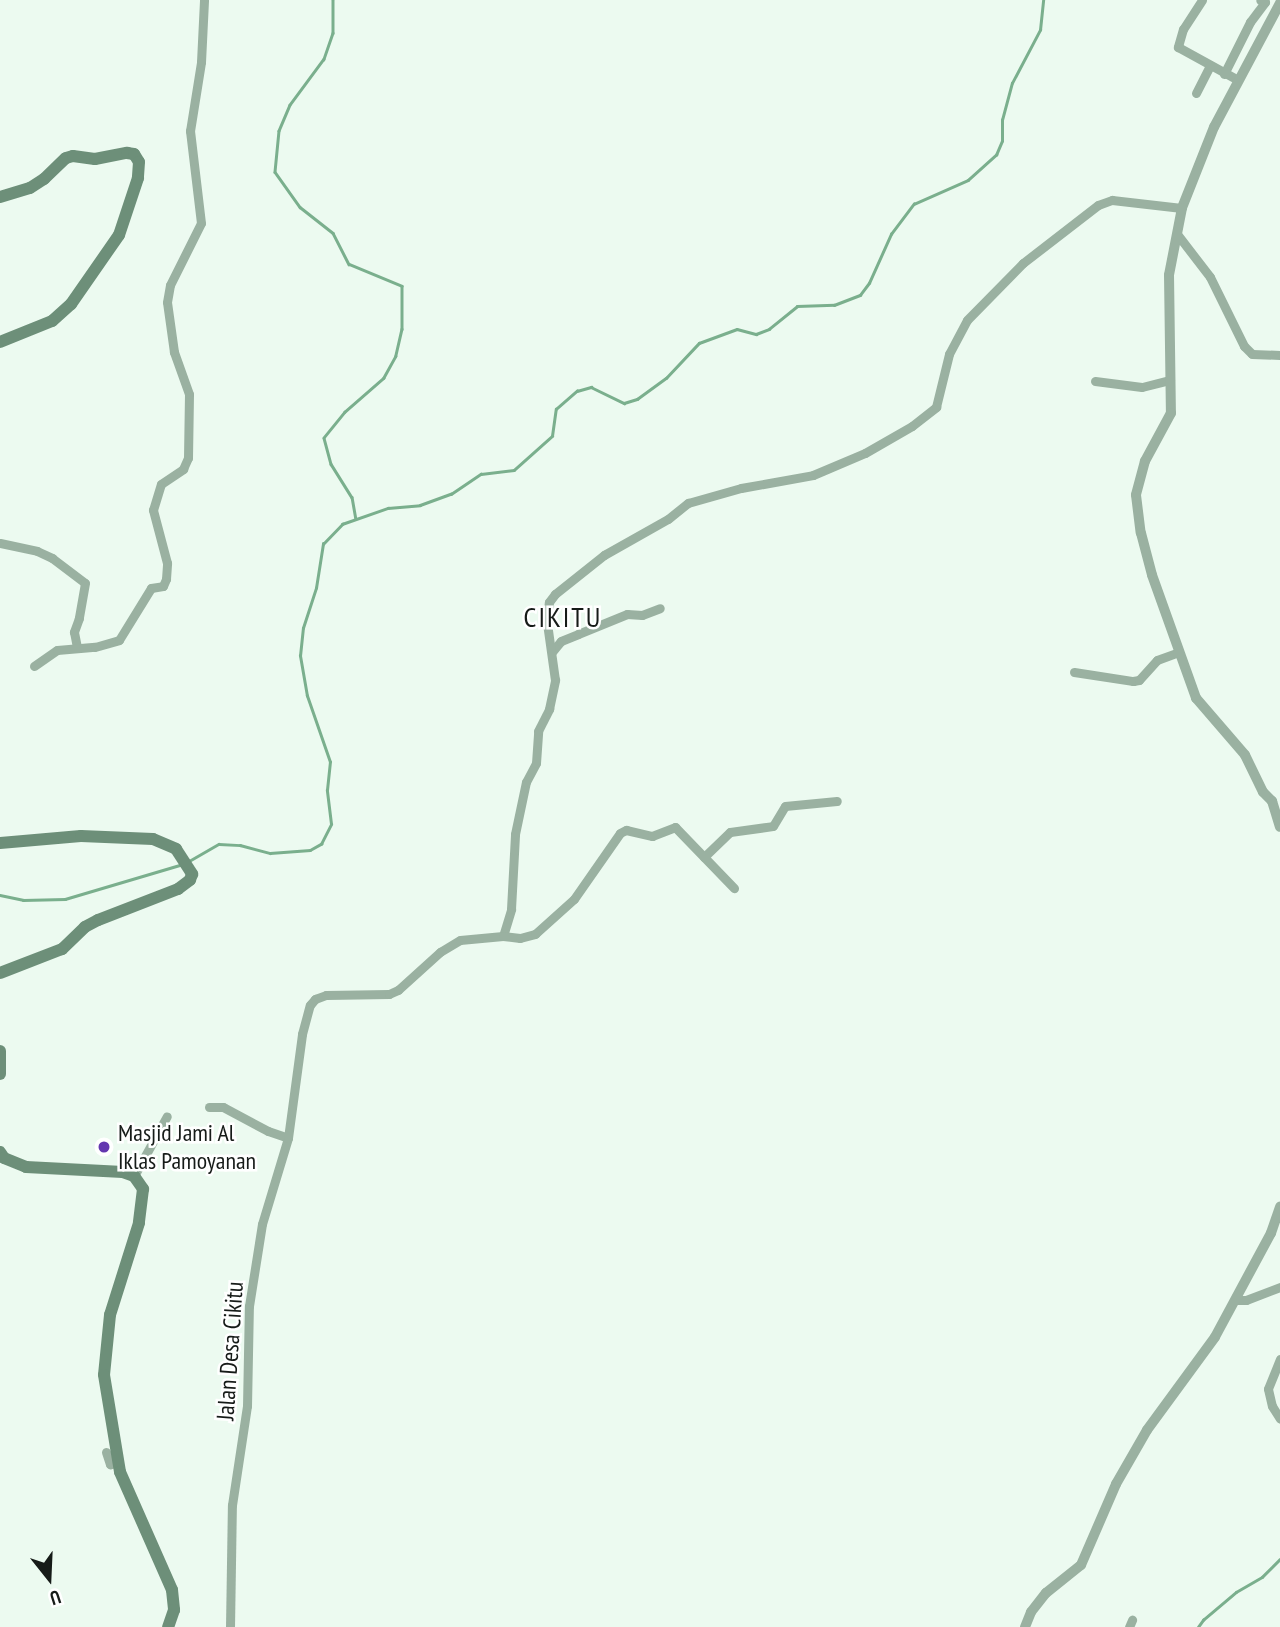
<!DOCTYPE html>
<style>
body{margin:0}
#map{position:relative;width:1280px;height:1627px;overflow:hidden;background:#ecfaf0;font-family:"PT Sans Narrow",sans-serif}
div>[style]{position:absolute}
.stream>*{height:2.5px;margin:-1.25px;padding:0 1.25px;transform-origin:1.25px;border-radius:1.25px;background:#7aaf8d}
.minor>*{height:9px;margin:-4.5px;padding:0 4.5px;transform-origin:4.5px;border-radius:4.5px;background:#9ab1a1}
.tertiary>*{height:10px;margin:-5px;padding:0 5px;transform-origin:5px;border-radius:5px;background:#9ab1a1}
.secondary>*{height:12px;margin:-6px;padding:0 6px;transform-origin:6px;border-radius:6px;background:#6d8f79}
.dots>*{width:19px;height:19px;translate:-50% -50%;box-sizing:border-box;border:4px solid #fff;border-radius:50%}
span{translate:-50% -50%;white-space:nowrap;text-align:center;line-height:1.15;-webkit-text-stroke:5px #fff;paint-order:stroke}
.poi-label{font-size:24px;color:#161b18}
.left{translate:0 -50%;text-align:left}
.street-label{font-size:24px;color:#161b18}
.quarter-label{font-size:28px;color:#161b18;letter-spacing:2px}
.north{position:absolute;left:14px;top:1543px;width:70px;height:70px;-webkit-text-stroke:5px #fff;paint-order:stroke;rotate:162deg;font-size:19px;font-weight:700;line-height:28px;text-align:center;color:#161b18}
.north::after{content:'';display:block;margin:auto;width:24px;height:32px;background:#161b18;clip-path:polygon(50% 0,100% 100%,50% 72%,0 100%)}
</style>
<div id="map">
<div class="stream">
<i style="left:333px;top:0;width:33px;rotate:90deg"></i>
<i style="left:333px;top:33px;width:28px;rotate:109deg"></i>
<i style="left:324px;top:59px;width:57px;rotate:126.5deg"></i>
<i style="left:290px;top:105px;width:28px;rotate:113deg"></i>
<i style="left:279px;top:131px;width:41px;rotate:95.6deg"></i>
<i style="left:275px;top:172px;width:43px;rotate:54.5deg"></i>
<i style="left:300px;top:207px;width:42px;rotate:38.2deg"></i>
<i style="left:333px;top:233px;width:35px;rotate:63deg"></i>
<i style="left:349px;top:264px;width:57px;rotate:22.5deg"></i>
<i style="left:402px;top:286px;width:43px;rotate:90deg"></i>
<i style="left:402px;top:329px;width:28px;rotate:103deg"></i>
<i style="left:396px;top:356px;width:25px;rotate:119deg"></i>
<i style="left:384px;top:378px;width:52px;rotate:138.9deg"></i>
<i style="left:345px;top:412px;width:33px;rotate:129deg"></i>
<i style="left:324px;top:438px;width:27px;rotate:75deg"></i>
<i style="left:331px;top:464px;width:39px;rotate:58deg"></i>
<i style="left:352px;top:497px;width:22px;rotate:80deg"></i>
<i style="left:189px;top:861px;width:34px;rotate:-30deg"></i>
<i style="left:219px;top:844px;width:21px;rotate:3deg"></i>
<i style="left:240px;top:845px;width:31px;rotate:15deg"></i>
<i style="left:270px;top:853px;width:40px;rotate:-4.3deg"></i>
<i style="left:310px;top:850px;width:13px;rotate:-29deg"></i>
<i style="left:321px;top:844px;width:22px;rotate:-63deg"></i>
<i style="left:331px;top:824px;width:34px;rotate:-97deg"></i>
<i style="left:327px;top:790px;width:28px;rotate:-84deg"></i>
<i style="left:330px;top:762px;width:70px;rotate:-109.2deg"></i>
<i style="left:307px;top:696px;width:41px;rotate:-99.9deg"></i>
<i style="left:300px;top:656px;width:28px;rotate:-84deg"></i>
<i style="left:303px;top:628px;width:42px;rotate:-72deg"></i>
<i style="left:316px;top:588px;width:45px;rotate:-81deg"></i>
<i style="left:323px;top:544px;width:28px;rotate:-46deg"></i>
<i style="left:342px;top:524px;width:49px;rotate:-19.2deg"></i>
<i style="left:388px;top:508px;width:32px;rotate:-5deg"></i>
<i style="left:420px;top:505px;width:33px;rotate:-20deg"></i>
<i style="left:451px;top:494px;width:36px;rotate:-34deg"></i>
<i style="left:481px;top:474px;width:33px;rotate:-7deg"></i>
<i style="left:514px;top:470px;width:51px;rotate:-41.8deg"></i>
<i style="left:552px;top:436px;width:27px;rotate:-82deg"></i>
<i style="left:556px;top:409px;width:28px;rotate:-41deg"></i>
<i style="left:577px;top:391px;width:15px;rotate:-16deg"></i>
<i style="left:591px;top:387px;width:37px;rotate:26deg"></i>
<i style="left:624px;top:403px;width:14px;rotate:-17deg"></i>
<i style="left:637px;top:399px;width:36px;rotate:-36deg"></i>
<i style="left:666px;top:378px;width:48px;rotate:-46.7deg"></i>
<i style="left:699px;top:343px;width:40px;rotate:-20.2deg"></i>
<i style="left:737px;top:329px;width:20px;rotate:15deg"></i>
<i style="left:756px;top:334px;width:14px;rotate:-21deg"></i>
<i style="left:769px;top:329px;width:36px;rotate:-39deg"></i>
<i style="left:797px;top:306px;width:37px;rotate:-2deg"></i>
<i style="left:834px;top:305px;width:28px;rotate:-21deg"></i>
<i style="left:860px;top:295px;width:15px;rotate:-53deg"></i>
<i style="left:869px;top:283px;width:54px;rotate:-65.8deg"></i>
<i style="left:891px;top:234px;width:38px;rotate:-53deg"></i>
<i style="left:914px;top:204px;width:59px;rotate:-24deg"></i>
<i style="left:968px;top:180px;width:38px;rotate:-42deg"></i>
<i style="left:996px;top:155px;width:15px;rotate:-67deg"></i>
<i style="left:1002px;top:141px;width:21px;rotate:-90deg"></i>
<i style="left:1002px;top:120px;width:38px;rotate:-75deg"></i>
<i style="left:1012px;top:83px;width:60px;rotate:-62.2deg"></i>
<i style="left:1040px;top:30px;width:30px;rotate:-84deg"></i>
<i style="left:0;top:895px;width:24px;rotate:12deg"></i>
<i style="left:23px;top:900px;width:42px;rotate:-1.4deg"></i>
<i style="left:65px;top:899px;width:120px;rotate:-16.5deg"></i>
<i style="left:1198px;top:1627px;width:9px;rotate:-54deg"></i>
<i style="left:1203px;top:1620px;width:43px;rotate:-40.3deg"></i>
<i style="left:1236px;top:1592px;width:30px;rotate:-30deg"></i>
<i style="left:1262px;top:1577px;width:25px;rotate:-45deg"></i>
</div>
<div class="minor">
<i style="left:1202px;top:0;width:35px;rotate:123deg"></i>
<i style="left:1183px;top:29px;width:19px;rotate:106deg"></i>
<i style="left:1178px;top:47px;width:68px;rotate:28.8deg"></i>
<i style="left:1224px;top:74px;width:58px;rotate:-63.4deg"></i>
<i style="left:1250px;top:22px;width:25px;rotate:-53deg"></i>
<i style="left:1265px;top:2px;width:5px;rotate:-158deg"></i>
<i style="left:1196px;top:93px;width:31px;rotate:-63deg"></i>
<i style="left:1177px;top:234px;width:54px;rotate:52.5deg"></i>
<i style="left:1210px;top:277px;width:77px;rotate:63.8deg"></i>
<i style="left:1244px;top:346px;width:11px;rotate:45deg"></i>
<i style="left:1252px;top:354px;width:28px;rotate:2deg"></i>
<i style="left:1095px;top:381px;width:47px;rotate:7.3deg"></i>
<i style="left:1142px;top:387px;width:29px;rotate:-14deg"></i>
<i style="left:0;top:543px;width:38px;rotate:12deg"></i>
<i style="left:37px;top:551px;width:17px;rotate:25deg"></i>
<i style="left:52px;top:558px;width:41px;rotate:37.1deg"></i>
<i style="left:85px;top:583px;width:36px;rotate:100deg"></i>
<i style="left:79px;top:618px;width:15px;rotate:110deg"></i>
<i style="left:74px;top:632px;width:16px;rotate:79deg"></i>
<i style="left:552px;top:652px;width:14px;rotate:-51deg"></i>
<i style="left:561px;top:641px;width:18px;rotate:-22deg"></i>
<i style="left:578px;top:634px;width:53px;rotate:-22.2deg"></i>
<i style="left:627px;top:614px;width:15px;rotate:4deg"></i>
<i style="left:642px;top:615px;width:19px;rotate:-21deg"></i>
<i style="left:34px;top:666px;width:28px;rotate:-35deg"></i>
<i style="left:57px;top:650px;width:38px;rotate:-5deg"></i>
<i style="left:95px;top:647px;width:25px;rotate:-16deg"></i>
<i style="left:119px;top:640px;width:61px;rotate:-58.4deg"></i>
<i style="left:151px;top:588px;width:12px;rotate:-9deg"></i>
<i style="left:163px;top:586px;width:8px;rotate:-67deg"></i>
<i style="left:166px;top:579px;width:16px;rotate:-86deg"></i>
<i style="left:167px;top:563px;width:55px;rotate:-104.8deg"></i>
<i style="left:153px;top:510px;width:27px;rotate:-73deg"></i>
<i style="left:161px;top:484px;width:27px;rotate:-34deg"></i>
<i style="left:183px;top:469px;width:12px;rotate:-66deg"></i>
<i style="left:188px;top:458px;width:64px;rotate:-89.1deg"></i>
<i style="left:189px;top:394px;width:45px;rotate:-109.7deg"></i>
<i style="left:174px;top:352px;width:50px;rotate:-98deg"></i>
<i style="left:167px;top:302px;width:17px;rotate:-80deg"></i>
<i style="left:170px;top:285px;width:69px;rotate:-63.4deg"></i>
<i style="left:201px;top:223px;width:93px;rotate:-96.8deg"></i>
<i style="left:190px;top:131px;width:70px;rotate:-80.9deg"></i>
<i style="left:201px;top:62px;width:62px;rotate:-87.2deg"></i>
<i style="left:1074px;top:672px;width:60px;rotate:8.7deg"></i>
<i style="left:1133px;top:681px;width:6px;rotate:-9deg"></i>
<i style="left:1139px;top:680px;width:27px;rotate:-48deg"></i>
<i style="left:1157px;top:660px;width:23px;rotate:-20deg"></i>
<i style="left:704px;top:857px;width:36px;rotate:-44deg"></i>
<i style="left:730px;top:832px;width:43px;rotate:-7.9deg"></i>
<i style="left:773px;top:826px;width:23px;rotate:-59deg"></i>
<i style="left:785px;top:806px;width:52px;rotate:-5.5deg"></i>
<i style="left:503px;top:936px;width:28px;rotate:-73deg"></i>
<i style="left:511px;top:909px;width:75px;rotate:-86.9deg"></i>
<i style="left:515px;top:834px;width:53px;rotate:-78.1deg"></i>
<i style="left:526px;top:782px;width:21px;rotate:-62deg"></i>
<i style="left:536px;top:763px;width:32px;rotate:-86deg"></i>
<i style="left:538px;top:731px;width:25px;rotate:-63deg"></i>
<i style="left:549px;top:709px;width:30px;rotate:-78deg"></i>
<i style="left:555px;top:680px;width:58px;rotate:-98deg"></i>
<i style="left:547px;top:623px;width:21px;rotate:-85deg"></i>
<i style="left:549px;top:602px;width:10px;rotate:-53deg"></i>
<i style="left:555px;top:594px;width:63px;rotate:-38.5deg"></i>
<i style="left:604px;top:555px;width:73px;rotate:-29.4deg"></i>
<i style="left:668px;top:519px;width:26px;rotate:-39deg"></i>
<i style="left:688px;top:503px;width:55px;rotate:-15.8deg"></i>
<i style="left:741px;top:488px;width:73px;rotate:-10.2deg"></i>
<i style="left:813px;top:475px;width:56px;rotate:-22.9deg"></i>
<i style="left:865px;top:453px;width:54px;rotate:-29.9deg"></i>
<i style="left:912px;top:426px;width:31px;rotate:-38deg"></i>
<i style="left:936px;top:407px;width:55px;rotate:-76.2deg"></i>
<i style="left:949px;top:354px;width:38px;rotate:-62deg"></i>
<i style="left:967px;top:320px;width:80px;rotate:-45.5deg"></i>
<i style="left:1023px;top:263px;width:95px;rotate:-37.7deg"></i>
<i style="left:1098px;top:205px;width:15px;rotate:-20deg"></i>
<i style="left:1112px;top:200px;width:70px;rotate:6.5deg"></i>
<i style="left:209px;top:1107px;width:14px"></i>
<i style="left:223px;top:1107px;width:51px;rotate:28.1deg"></i>
<i style="left:268px;top:1131px;width:21px;rotate:19deg"></i>
<i style="left:134px;top:1176px;width:68px;rotate:-61.2deg"></i>
<i style="left:1235px;top:1300px;width:11px"></i>
<i style="left:1246px;top:1300px;width:36px;rotate:-21deg"></i>
<i style="left:1280px;top:1359px;width:32px;rotate:112deg"></i>
<i style="left:1268px;top:1389px;width:17px;rotate:77deg"></i>
<i style="left:1272px;top:1406px;width:15px;rotate:58deg"></i>
<i style="left:106px;top:1452px;width:13px;rotate:72deg"></i>
<i style="left:110px;top:1464px;width:8px;rotate:-7deg"></i>
<i style="left:230px;top:1627px;width:122px;rotate:-89.1deg"></i>
<i style="left:232px;top:1505px;width:100px;rotate:-81.4deg"></i>
<i style="left:247px;top:1406px;width:100px;rotate:-88.9deg"></i>
<i style="left:249px;top:1306px;width:83px;rotate:-81deg"></i>
<i style="left:262px;top:1224px;width:90px;rotate:-73.2deg"></i>
<i style="left:288px;top:1138px;width:105px;rotate:-82.3deg"></i>
<i style="left:302px;top:1034px;width:30px;rotate:-75deg"></i>
<i style="left:310px;top:1005px;width:8px;rotate:-50deg"></i>
<i style="left:315px;top:999px;width:12px;rotate:-20deg"></i>
<i style="left:326px;top:995px;width:63px;rotate:-0.9deg"></i>
<i style="left:389px;top:994px;width:10px;rotate:-24deg"></i>
<i style="left:398px;top:990px;width:57px;rotate:-42.1deg"></i>
<i style="left:440px;top:952px;width:23px;rotate:-31deg"></i>
<i style="left:460px;top:940px;width:43px;rotate:-5.3deg"></i>
<i style="left:503px;top:936px;width:17px;rotate:7deg"></i>
<i style="left:520px;top:938px;width:16px;rotate:-15deg"></i>
<i style="left:535px;top:934px;width:52px;rotate:-41.9deg"></i>
<i style="left:574px;top:899px;width:80px;rotate:-55.1deg"></i>
<i style="left:620px;top:833px;width:7px;rotate:-27deg"></i>
<i style="left:626px;top:830px;width:27px;rotate:13deg"></i>
<i style="left:652px;top:836px;width:25px;rotate:-21deg"></i>
<i style="left:675px;top:827px;width:85px;rotate:46deg"></i>
<i style="left:1129px;top:1627px;width:8px;rotate:-67deg"></i>
</div>
<div class="tertiary">
<i style="left:1280px;top:3px;width:140px;rotate:118deg"></i>
<i style="left:1214px;top:127px;width:87px;rotate:111.6deg"></i>
<i style="left:1182px;top:208px;width:68px;rotate:101deg"></i>
<i style="left:1169px;top:275px;width:138px;rotate:89.2deg"></i>
<i style="left:1171px;top:413px;width:55px;rotate:118.4deg"></i>
<i style="left:1145px;top:461px;width:35px;rotate:105deg"></i>
<i style="left:1136px;top:495px;width:38px;rotate:83deg"></i>
<i style="left:1141px;top:533px;width:43px;rotate:75.3deg"></i>
<i style="left:1152px;top:575px;width:131px;rotate:70.3deg"></i>
<i style="left:1196px;top:698px;width:75px;rotate:49.3deg"></i>
<i style="left:1245px;top:755px;width:41px;rotate:64.1deg"></i>
<i style="left:1263px;top:792px;width:13px;rotate:45deg"></i>
<i style="left:1272px;top:801px;width:27px;rotate:73deg"></i>
<i style="left:1025px;top:1627px;width:16px;rotate:-68deg"></i>
<i style="left:1031px;top:1612px;width:24px;rotate:-52deg"></i>
<i style="left:1046px;top:1593px;width:45px;rotate:-38.7deg"></i>
<i style="left:1081px;top:1565px;width:88px;rotate:-66.6deg"></i>
<i style="left:1116px;top:1484px;width:62px;rotate:-60.1deg"></i>
<i style="left:1147px;top:1430px;width:115px;rotate:-53.8deg"></i>
<i style="left:1215px;top:1337px;width:118px;rotate:-61.7deg"></i>
<i style="left:1271px;top:1233px;width:28px;rotate:-71deg"></i>
</div>
<div class="secondary">
<i style="left:0;top:197px;width:31px;rotate:-17deg"></i>
<i style="left:30px;top:188px;width:17px;rotate:-33deg"></i>
<i style="left:44px;top:179px;width:30px;rotate:-44deg"></i>
<i style="left:66px;top:158px;width:7px;rotate:-16deg"></i>
<i style="left:73px;top:156px;width:22px;rotate:8deg"></i>
<i style="left:95px;top:159px;width:33px;rotate:-11deg"></i>
<i style="left:127px;top:153px;width:7px;rotate:8deg"></i>
<i style="left:134px;top:154px;width:9px;rotate:58deg"></i>
<i style="left:139px;top:162px;width:16px;rotate:94deg"></i>
<i style="left:138px;top:178px;width:60px;rotate:108.4deg"></i>
<i style="left:119px;top:235px;width:84px;rotate:124.8deg"></i>
<i style="left:71px;top:304px;width:25px;rotate:138deg"></i>
<i style="left:52px;top:321px;width:56px;rotate:158deg"></i>
<i style="left:0;top:843px;width:81px;rotate:-4.9deg"></i>
<i style="left:81px;top:836px;width:72px;rotate:2.4deg"></i>
<i style="left:153px;top:839px;width:25px;rotate:23deg"></i>
<i style="left:176px;top:849px;width:30px;rotate:57deg"></i>
<i style="left:192px;top:874px;width:6px;rotate:108deg"></i>
<i style="left:190px;top:880px;width:15px;rotate:143deg"></i>
<i style="left:178px;top:889px;width:86px;rotate:158.8deg"></i>
<i style="left:98px;top:920px;width:15px;rotate:152deg"></i>
<i style="left:85px;top:927px;width:32px;rotate:136deg"></i>
<i style="left:62px;top:949px;width:66px;rotate:158.8deg"></i>
<i style="left:0;top:1051px;width:23px;rotate:90deg"></i>
<i style="left:0;top:1152px;width:7px;rotate:56deg"></i>
<i style="left:4px;top:1158px;width:24px;rotate:22deg"></i>
<i style="left:26px;top:1167px;width:97px;rotate:3deg"></i>
<i style="left:123px;top:1172px;width:12px;rotate:20deg"></i>
<i style="left:134px;top:1176px;width:16px;rotate:55deg"></i>
<i style="left:143px;top:1189px;width:34px;rotate:97deg"></i>
<i style="left:139px;top:1223px;width:96px;rotate:107.5deg"></i>
<i style="left:110px;top:1315px;width:60px;rotate:95.7deg"></i>
<i style="left:104px;top:1375px;width:98px;rotate:80.6deg"></i>
<i style="left:120px;top:1472px;width:129px;rotate:66.2deg"></i>
<i style="left:172px;top:1590px;width:20px;rotate:84deg"></i>
<i style="left:174px;top:1610px;width:18px;rotate:109deg"></i>
</div>
<div class="dots">
<i style="left:104px;top:1147px;background:#6337af"></i>
</div>
<div class="poi-label">
<span class="left" style="left:118px;top:1147px">Masjid Jami Al<br>Iklas Pamoyanan</span>
</div>
<div class="street-label">
<span style="left:230px;top:1351px;rotate:-86deg">Jalan Desa Cikitu</span>
</div>
<div class="quarter-label">
<span style="left:563px;top:617px">CIKITU</span>
</div>
<div class="north">U</div>
</div>
